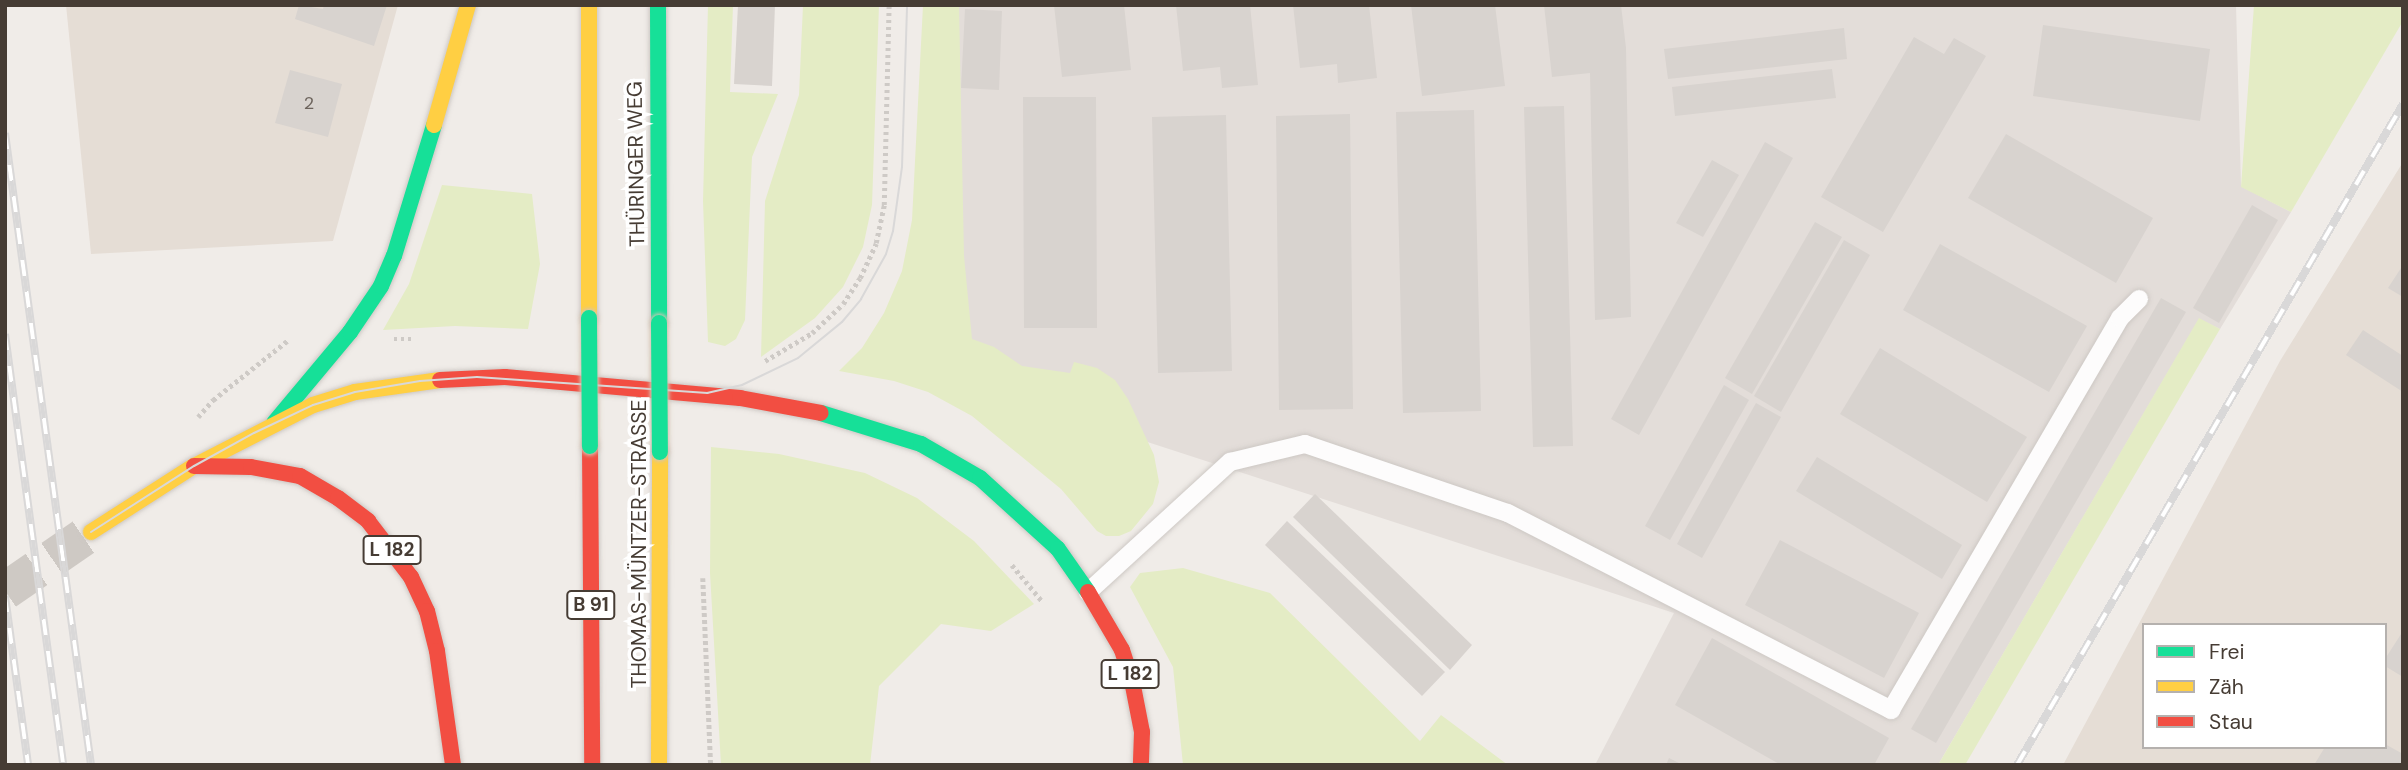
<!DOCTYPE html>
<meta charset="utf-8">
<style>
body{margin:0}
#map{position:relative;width:2408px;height:770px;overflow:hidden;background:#f0ece8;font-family:"DM Sans",sans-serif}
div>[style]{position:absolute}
.residential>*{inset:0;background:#e5ddd5}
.industrial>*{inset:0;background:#e3ddd9}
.green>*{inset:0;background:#e4ecc5}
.building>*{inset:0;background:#d8d3cf}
.secondary-tunnel>*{height:38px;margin-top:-19px;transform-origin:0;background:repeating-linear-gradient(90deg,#cec9c4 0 38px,transparent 0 57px)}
.path>*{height:4.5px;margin-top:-2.25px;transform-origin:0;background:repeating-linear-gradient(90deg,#cecac6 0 3.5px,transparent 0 7px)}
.roads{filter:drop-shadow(0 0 2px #cdc8c4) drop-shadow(0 0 2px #cdc8c4)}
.lane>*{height:18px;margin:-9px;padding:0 9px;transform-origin:9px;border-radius:9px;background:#fdfcfc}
.fast>*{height:16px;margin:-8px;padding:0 8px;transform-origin:8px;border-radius:8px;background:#16e098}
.slow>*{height:16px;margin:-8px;padding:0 8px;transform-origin:8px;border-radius:8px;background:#ffcf43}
.jam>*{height:16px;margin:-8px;padding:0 8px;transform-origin:8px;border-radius:8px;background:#f24e42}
.tram>*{height:2px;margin:-1px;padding:0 1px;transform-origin:1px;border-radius:1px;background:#d9d8d8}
.rail>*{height:8px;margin-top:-4px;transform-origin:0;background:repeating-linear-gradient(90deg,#fff 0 16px,#d9d8d8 0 32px);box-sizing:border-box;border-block:2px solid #d9d8d8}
.bridges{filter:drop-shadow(0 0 2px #d4c4b4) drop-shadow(0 0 2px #d4c4b4)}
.fast-bridge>*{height:16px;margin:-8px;padding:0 8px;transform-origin:8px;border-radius:8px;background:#16e098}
span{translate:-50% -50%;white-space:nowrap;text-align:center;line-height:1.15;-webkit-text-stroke:7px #fff;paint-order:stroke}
.number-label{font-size:18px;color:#6c635c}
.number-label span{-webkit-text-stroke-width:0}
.shield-label span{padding:2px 5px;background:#fff;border:2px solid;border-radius:5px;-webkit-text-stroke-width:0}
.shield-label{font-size:19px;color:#463c34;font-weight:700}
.street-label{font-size:21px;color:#463c34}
.frame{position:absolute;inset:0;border:7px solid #463c34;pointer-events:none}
.legend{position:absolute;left:2142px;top:623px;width:245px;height:126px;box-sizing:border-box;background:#fff;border:2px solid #b5b1ae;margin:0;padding:9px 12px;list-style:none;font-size:21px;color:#463c34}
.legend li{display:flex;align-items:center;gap:14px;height:35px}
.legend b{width:35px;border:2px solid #b5b1ae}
</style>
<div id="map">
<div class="residential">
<i style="clip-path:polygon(66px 5px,398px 5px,333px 241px,91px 254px)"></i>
<i style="clip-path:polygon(evenodd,2403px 162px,2403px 765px,2063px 765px,2280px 361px,2403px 162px,2144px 625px,2385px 625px,2385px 747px,2144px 747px,2144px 625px)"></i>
</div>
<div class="industrial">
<i style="clip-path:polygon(958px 5px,2236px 5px,2241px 186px,2291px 212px,2220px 329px,2199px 319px,1938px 765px,1595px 765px,1674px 613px,960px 381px)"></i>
</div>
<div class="green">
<i style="clip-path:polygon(708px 5px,733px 5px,730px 92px,778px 94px,752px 157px,745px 320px,736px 339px,725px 346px,708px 342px,703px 201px)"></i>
<i style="clip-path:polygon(803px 5px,879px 5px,872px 205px,863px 247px,843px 287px,815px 318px,761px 357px,765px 201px,799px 95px)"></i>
<i style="clip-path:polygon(923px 5px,959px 5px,964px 256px,972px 339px,994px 347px,1022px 366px,1070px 373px,1074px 362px,1097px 368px,1115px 380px,1128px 399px,1154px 455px,1159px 482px,1153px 504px,1131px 531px,1119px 536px,1106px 536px,1097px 531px,1061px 489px,972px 416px,928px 392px,894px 381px,839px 371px,862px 348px,884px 313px,902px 271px,912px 220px)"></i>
<i style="clip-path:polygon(2254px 5px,2403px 5px,2403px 21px,2291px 212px,2241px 187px)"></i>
<i style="clip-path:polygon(442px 185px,532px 194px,540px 264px,528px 329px,455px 326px,383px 330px,409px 284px)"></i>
<i style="clip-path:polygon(2199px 318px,2220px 329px,1965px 765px,1938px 765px)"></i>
<i style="clip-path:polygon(711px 447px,779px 454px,865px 473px,917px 498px,974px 541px,1034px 604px,991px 631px,941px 624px,879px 686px,870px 765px,721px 765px,710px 573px)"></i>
<i style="clip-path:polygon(1183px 568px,1270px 593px,1420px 741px,1441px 715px,1508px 765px,1183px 765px,1173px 667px,1130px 587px,1140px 573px)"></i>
</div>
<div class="building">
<i style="clip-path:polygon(299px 5px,323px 9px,324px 5px,387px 5px,374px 46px,295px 19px)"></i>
<i style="clip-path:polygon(738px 5px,775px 5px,772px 86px,734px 84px)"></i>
<i style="clip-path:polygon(1054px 5px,1124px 5px,1131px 70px,1062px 77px)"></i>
<i style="clip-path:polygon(1176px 5px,1250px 5px,1258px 85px,1222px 88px,1220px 67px,1183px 71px)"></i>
<i style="clip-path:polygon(1293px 5px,1369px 5px,1377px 78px,1338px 83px,1337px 64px,1300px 68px)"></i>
<i style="clip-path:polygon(1411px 5px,1495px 5px,1505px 86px,1422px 96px)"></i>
<i style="clip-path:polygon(1544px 5px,1621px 5px,1626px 48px,1631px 317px,1595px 320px,1590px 73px,1552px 77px)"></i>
<i style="clip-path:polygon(965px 9px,1002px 11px,999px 90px,961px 88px)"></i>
<i style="clip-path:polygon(2043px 25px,2210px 49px,2200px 121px,2033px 96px)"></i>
<i style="clip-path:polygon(1844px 28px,1847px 59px,1668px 79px,1664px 49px)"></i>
<i style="clip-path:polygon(1914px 37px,1944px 54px,1954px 38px,1986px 56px,1883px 232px,1821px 197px)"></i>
<i style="clip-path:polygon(1832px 69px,1836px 98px,1675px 116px,1672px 87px)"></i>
<i style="clip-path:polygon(290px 70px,342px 84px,328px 137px,275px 123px)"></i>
<i style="clip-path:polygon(1023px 97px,1096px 97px,1097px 328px,1024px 328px)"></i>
<i style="clip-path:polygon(1564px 106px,1573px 446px,1533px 447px,1524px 107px)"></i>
<i style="clip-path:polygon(1474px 110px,1481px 411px,1403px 413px,1396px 112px)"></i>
<i style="clip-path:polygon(1350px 114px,1353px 409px,1279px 410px,1276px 116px)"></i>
<i style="clip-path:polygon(1226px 115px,1232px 371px,1158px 373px,1152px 117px)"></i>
<i style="clip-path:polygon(2006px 134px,2153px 218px,2116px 283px,1968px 198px)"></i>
<i style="clip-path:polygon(1765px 142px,1793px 158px,1639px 435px,1611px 419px)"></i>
<i style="clip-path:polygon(1712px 160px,1739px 175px,1703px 237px,1676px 223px)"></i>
<i style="clip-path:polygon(2252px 205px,2278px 220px,2219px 323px,2193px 308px)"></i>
<i style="clip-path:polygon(1815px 222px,1842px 237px,1752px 394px,1725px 378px)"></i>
<i style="clip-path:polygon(1844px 240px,1870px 255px,1781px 412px,1754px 396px)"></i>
<i style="clip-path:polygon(1940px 244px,2087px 326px,2049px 392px,1903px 310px)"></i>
<i style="clip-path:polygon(2403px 265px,2403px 297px,2388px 288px)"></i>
<i style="clip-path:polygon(2161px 298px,2186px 312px,1936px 743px,1911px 729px)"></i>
<i style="clip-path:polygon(2363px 330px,2403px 356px,2403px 392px,2346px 355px)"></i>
<i style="clip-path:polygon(1880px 348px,2027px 437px,1987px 502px,1840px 414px)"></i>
<i style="clip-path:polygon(1724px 385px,1749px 400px,1670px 540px,1645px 526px)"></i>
<i style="clip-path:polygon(1756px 403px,1781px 417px,1702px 558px,1677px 544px)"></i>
<i style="clip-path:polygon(1817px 457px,1962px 545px,1942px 579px,1796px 491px)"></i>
<i style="clip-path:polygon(1315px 494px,1472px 645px,1450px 670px,1293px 517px)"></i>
<i style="clip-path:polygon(1287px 521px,1445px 672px,1422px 696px,1265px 545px)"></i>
<i style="clip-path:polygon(1780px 540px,1919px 613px,1884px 678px,1745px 605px)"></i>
<i style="clip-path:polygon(2403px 631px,2403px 677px,2385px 666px,2385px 659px)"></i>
<i style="clip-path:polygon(1712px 638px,1889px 738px,1874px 765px,1781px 765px,1675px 705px)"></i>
<i style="clip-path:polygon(2385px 744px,2403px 754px,2401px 765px,2314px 765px,2325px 747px,2385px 747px)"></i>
<i style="clip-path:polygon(1669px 758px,1683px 765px,1666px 765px)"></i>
</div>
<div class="secondary-tunnel">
<i style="left:5px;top:591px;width:104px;rotate:-34.5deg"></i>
</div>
<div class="path">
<i style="left:394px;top:339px;width:19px"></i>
<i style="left:765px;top:361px;width:55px;rotate:-30.8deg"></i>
<i style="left:812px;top:333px;width:42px;rotate:-43.1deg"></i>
<i style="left:843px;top:304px;width:31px;rotate:-57deg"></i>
<i style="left:860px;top:278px;width:38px;rotate:-65deg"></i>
<i style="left:876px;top:243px;width:39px;rotate:-78deg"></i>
<i style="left:884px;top:205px;width:200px;rotate:-88.6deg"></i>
<i style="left:198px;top:417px;width:23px;rotate:-49deg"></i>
<i style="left:213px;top:400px;width:95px;rotate:-38.6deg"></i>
<i style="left:1012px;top:565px;width:47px;rotate:50.2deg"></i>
<i style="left:703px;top:578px;width:187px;rotate:87.6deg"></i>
</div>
<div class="roads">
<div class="lane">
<i style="left:1088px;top:592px;width:193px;rotate:-42.5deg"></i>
<i style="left:1230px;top:462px;width:77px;rotate:-13.5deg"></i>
<i style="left:1305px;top:444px;width:214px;rotate:18.8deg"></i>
<i style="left:1508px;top:513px;width:431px;rotate:27.2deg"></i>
<i style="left:1891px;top:710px;width:454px;rotate:-59.7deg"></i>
<i style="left:2120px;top:318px;width:27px;rotate:-45deg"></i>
</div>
<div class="fast">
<i style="left:658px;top:5px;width:318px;rotate:89.8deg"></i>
<i style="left:821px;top:413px;width:105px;rotate:17.2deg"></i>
<i style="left:921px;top:444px;width:68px;rotate:30deg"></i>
<i style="left:980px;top:478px;width:105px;rotate:42.3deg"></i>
<i style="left:1058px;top:549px;width:52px;rotate:55.1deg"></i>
<i style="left:274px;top:423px;width:119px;rotate:-50.1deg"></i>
<i style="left:350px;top:332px;width:55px;rotate:-56deg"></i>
<i style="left:381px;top:286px;width:33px;rotate:-67deg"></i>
<i style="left:394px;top:256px;width:137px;rotate:-73deg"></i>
</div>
<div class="slow">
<i style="left:589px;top:5px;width:313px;rotate:90deg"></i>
<i style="left:434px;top:125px;width:125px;rotate:-74.2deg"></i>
<i style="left:91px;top:532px;width:122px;rotate:-32.7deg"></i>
<i style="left:194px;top:466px;width:134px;rotate:-27.1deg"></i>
<i style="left:313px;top:405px;width:44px;rotate:-17.2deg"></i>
<i style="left:355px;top:392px;width:86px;rotate:-8deg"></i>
<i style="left:659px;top:765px;width:313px;rotate:-89.8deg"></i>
</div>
<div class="jam">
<i style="left:440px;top:380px;width:65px;rotate:-2.6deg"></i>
<i style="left:505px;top:377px;width:236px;rotate:5.1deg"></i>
<i style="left:740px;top:398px;width:82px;rotate:10.5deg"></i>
<i style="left:590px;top:446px;width:319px;rotate:89.6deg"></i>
<i style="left:194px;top:466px;width:57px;rotate:1deg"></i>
<i style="left:251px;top:467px;width:50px;rotate:10.4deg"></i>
<i style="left:300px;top:476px;width:44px;rotate:30.1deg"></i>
<i style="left:338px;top:498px;width:38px;rotate:37deg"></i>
<i style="left:368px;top:521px;width:71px;rotate:52.5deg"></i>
<i style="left:411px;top:577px;width:38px;rotate:65deg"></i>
<i style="left:427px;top:611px;width:41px;rotate:76deg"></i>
<i style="left:437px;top:651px;width:115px;rotate:82deg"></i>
<i style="left:1088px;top:592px;width:67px;rotate:59.6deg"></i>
<i style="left:1122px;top:650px;width:33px;rotate:72deg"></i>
<i style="left:1132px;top:681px;width:52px;rotate:78.9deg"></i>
<i style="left:1142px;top:732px;width:33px;rotate:92deg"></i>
</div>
</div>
<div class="tram">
<i style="left:91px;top:532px;width:122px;rotate:-32.7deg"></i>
<i style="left:194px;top:466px;width:68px;rotate:-28.8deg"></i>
<i style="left:254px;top:433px;width:65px;rotate:-25.4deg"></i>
<i style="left:313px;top:405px;width:44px;rotate:-17.2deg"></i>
<i style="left:355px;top:392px;width:66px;rotate:-9.6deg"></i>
<i style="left:420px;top:381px;width:57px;rotate:-4deg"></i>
<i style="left:477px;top:377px;width:231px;rotate:4deg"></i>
<i style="left:707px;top:393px;width:36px;rotate:-13deg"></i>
<i style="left:742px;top:385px;width:62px;rotate:-25.7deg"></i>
<i style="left:798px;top:358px;width:57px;rotate:-39.3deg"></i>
<i style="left:842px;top:322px;width:30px;rotate:-50deg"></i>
<i style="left:861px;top:299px;width:51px;rotate:-60.9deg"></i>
<i style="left:886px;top:254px;width:24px;rotate:-73deg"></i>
<i style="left:893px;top:231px;width:65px;rotate:-82deg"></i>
<i style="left:902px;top:167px;width:162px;rotate:-88.2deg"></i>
</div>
<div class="rail">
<i style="left:5px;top:133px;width:638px;rotate:82.25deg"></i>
<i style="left:5px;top:334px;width:435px;rotate:82.3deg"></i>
<i style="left:5px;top:596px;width:171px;rotate:82.2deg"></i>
<i style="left:2017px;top:765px;width:765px;rotate:-59.72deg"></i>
</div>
<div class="bridges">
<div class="fast-bridge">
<i style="left:589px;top:318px;width:128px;rotate:89.6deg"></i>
<i style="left:659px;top:323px;width:129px;rotate:89.6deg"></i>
</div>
</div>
<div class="number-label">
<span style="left:309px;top:103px">2</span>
</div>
<div class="shield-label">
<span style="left:392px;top:550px">L 182</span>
<span style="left:591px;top:605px">B 91</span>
<span style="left:1130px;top:674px">L 182</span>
</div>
<div class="street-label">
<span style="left:636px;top:164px;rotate:-91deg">THÜRINGER WEG</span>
<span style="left:639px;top:544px;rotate:-90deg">THOMAS-MÜNTZER-STRASSE</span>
</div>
<div class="frame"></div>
<ul class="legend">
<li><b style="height:9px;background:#16e098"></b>Frei</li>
<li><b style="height:9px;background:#ffcf43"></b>Zäh</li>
<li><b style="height:9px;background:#f24e42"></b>Stau</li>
</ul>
</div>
